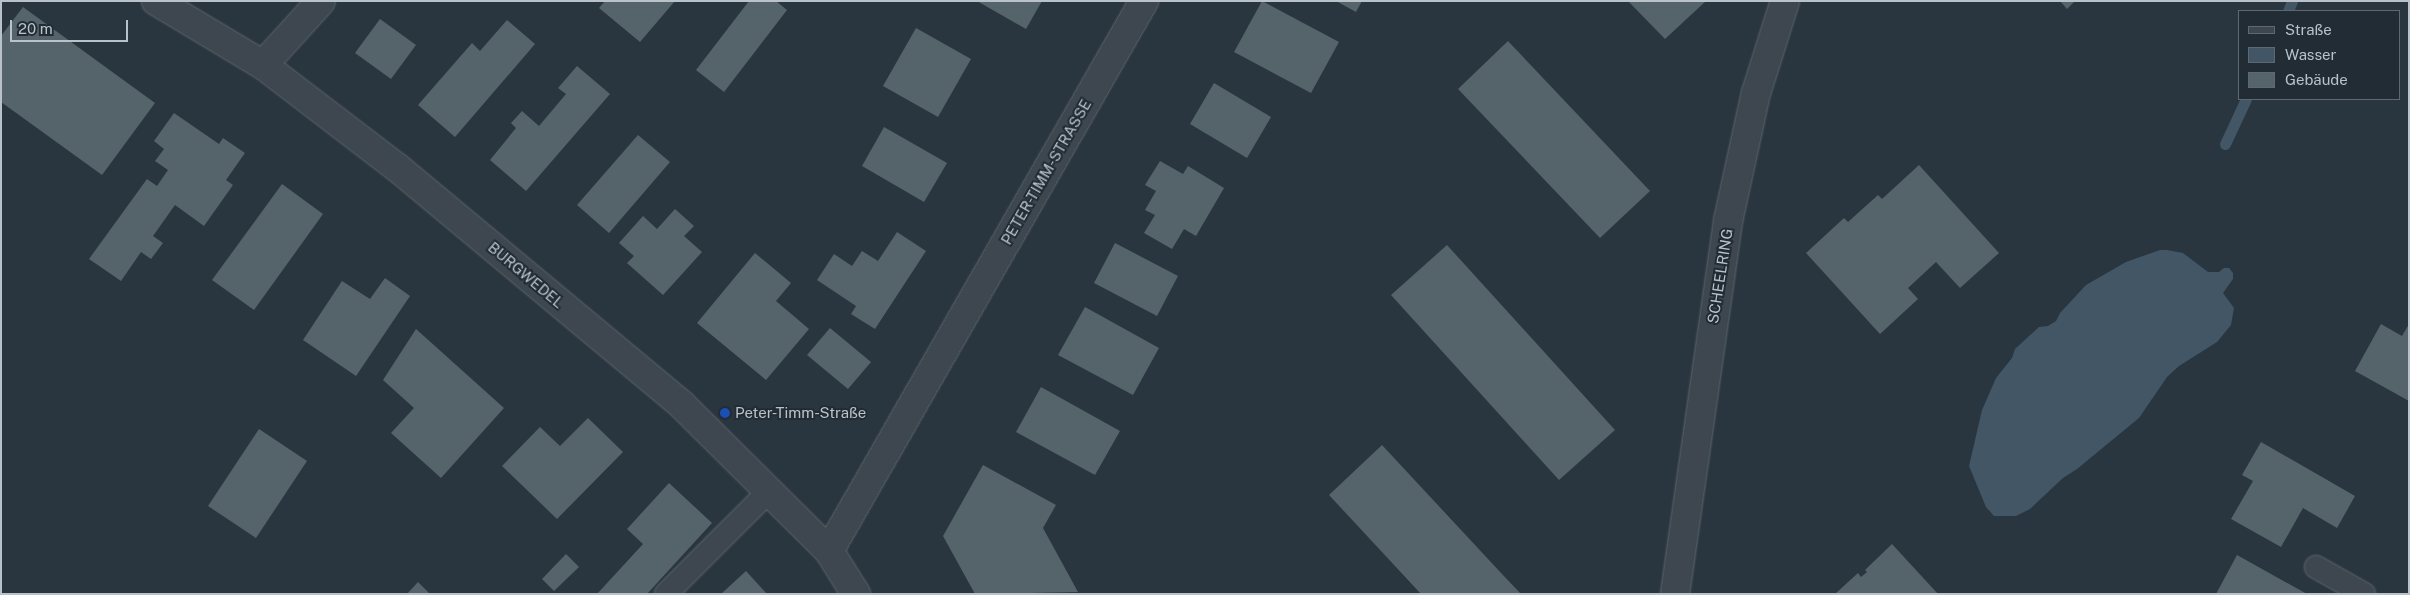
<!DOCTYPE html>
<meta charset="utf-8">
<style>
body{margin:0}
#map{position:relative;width:2410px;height:595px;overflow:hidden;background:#2a363f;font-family:"Public Sans",sans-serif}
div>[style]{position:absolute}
.water>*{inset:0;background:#425666}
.stream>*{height:11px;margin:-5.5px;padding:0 5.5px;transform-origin:5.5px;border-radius:5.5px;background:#425666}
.building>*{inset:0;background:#55636b}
.roads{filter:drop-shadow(0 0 1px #5b656c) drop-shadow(0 0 1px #5b656c)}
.service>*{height:22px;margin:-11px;padding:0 11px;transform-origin:11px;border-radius:11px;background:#3e474f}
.minor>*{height:28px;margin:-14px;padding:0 14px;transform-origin:14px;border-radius:14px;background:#3e474f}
.dots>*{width:14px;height:14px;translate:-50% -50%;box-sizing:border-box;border:2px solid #222c34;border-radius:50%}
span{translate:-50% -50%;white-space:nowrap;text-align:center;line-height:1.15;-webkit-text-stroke:4px #222c34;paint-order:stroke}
.street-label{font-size:15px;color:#bac2c9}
.poi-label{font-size:15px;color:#bac2c9}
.left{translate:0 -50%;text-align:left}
.frame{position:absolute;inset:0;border:2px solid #bac2c9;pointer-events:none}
.legend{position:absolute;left:2238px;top:10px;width:162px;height:90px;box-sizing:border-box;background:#222c34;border:1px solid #5f6870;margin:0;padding:6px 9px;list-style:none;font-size:15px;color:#bac2c9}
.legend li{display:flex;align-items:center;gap:10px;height:25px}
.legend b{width:25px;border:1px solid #5f6870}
.scale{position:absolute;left:10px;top:20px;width:118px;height:22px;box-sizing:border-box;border:2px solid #bac2c9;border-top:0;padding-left:6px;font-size:15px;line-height:18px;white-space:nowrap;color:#bac2c9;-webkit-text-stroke:4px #222c34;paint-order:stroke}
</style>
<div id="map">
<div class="water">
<i style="clip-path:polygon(2160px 250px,2167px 250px,2183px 253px,2208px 272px,2219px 272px,2224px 268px,2229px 268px,2233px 273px,2233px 279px,2223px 293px,2234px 308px,2231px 325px,2217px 342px,2179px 366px,2167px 377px,2139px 418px,2077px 469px,2063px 478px,2030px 509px,2016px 516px,1994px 516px,1986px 507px,1969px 466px,1982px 410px,1996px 378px,2012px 358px,2015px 349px,2039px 327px,2048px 326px,2056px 321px,2060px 313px,2086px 285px,2126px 262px)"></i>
</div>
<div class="stream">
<i style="left:2288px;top:11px;width:11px;rotate:-68deg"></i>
<i style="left:2225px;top:144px;width:50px;rotate:-65deg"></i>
</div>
<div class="building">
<i style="clip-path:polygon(605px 1px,675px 1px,640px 42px,599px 8px)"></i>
<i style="clip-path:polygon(749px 1px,776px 1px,787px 10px,724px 92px,696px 70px)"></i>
<i style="clip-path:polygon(977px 1px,1042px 1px,1026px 29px)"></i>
<i style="clip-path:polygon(1262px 1px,1339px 42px,1311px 93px,1234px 52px)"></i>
<i style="clip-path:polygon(1336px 1px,1362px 1px,1356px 12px)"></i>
<i style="clip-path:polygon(1628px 1px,1706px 1px,1665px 39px)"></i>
<i style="clip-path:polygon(2060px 1px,2075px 1px,2067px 9px)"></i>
<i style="clip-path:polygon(23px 7px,155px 103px,102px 175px,1px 102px,1px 36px)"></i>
<i style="clip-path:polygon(380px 19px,416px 45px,391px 79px,355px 53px)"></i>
<i style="clip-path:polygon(507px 20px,535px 44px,455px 137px,418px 105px,472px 43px,480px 51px)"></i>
<i style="clip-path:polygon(916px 28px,971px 59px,938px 117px,883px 86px)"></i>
<i style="clip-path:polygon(1508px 41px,1650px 191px,1600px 238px,1458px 89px)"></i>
<i style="clip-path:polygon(577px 66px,610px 94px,526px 191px,490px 160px,516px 128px,511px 123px,522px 111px,539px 126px,566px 94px,558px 88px)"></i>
<i style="clip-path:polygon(1214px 83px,1271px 117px,1247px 158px,1190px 124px)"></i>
<i style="clip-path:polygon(174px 113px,219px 144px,223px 138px,245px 153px,226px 180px,233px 185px,204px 226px,175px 205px,153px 236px,163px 243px,151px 259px,141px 252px,121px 281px,89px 259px,147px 179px,157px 186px,168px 170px,155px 161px,164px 149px,154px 141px)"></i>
<i style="clip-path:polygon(884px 127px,947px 163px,924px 202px,862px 166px)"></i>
<i style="clip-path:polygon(638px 135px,670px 162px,609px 233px,577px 205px)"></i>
<i style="clip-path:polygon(1160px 161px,1183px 174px,1188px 166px,1224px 188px,1196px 236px,1184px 229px,1172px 249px,1144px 233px,1155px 215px,1145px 210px,1156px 191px,1145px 185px)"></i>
<i style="clip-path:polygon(1919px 165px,1999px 253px,1960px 288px,1936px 262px,1908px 288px,1918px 299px,1880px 334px,1806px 253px,1844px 218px,1848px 222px,1878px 195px,1882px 199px)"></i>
<i style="clip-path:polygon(282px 184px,323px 214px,254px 310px,212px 280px)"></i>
<i style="clip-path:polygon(675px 209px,694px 226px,684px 236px,702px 252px,663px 295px,627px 263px,634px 256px,619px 243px,643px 216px,657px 229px)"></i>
<i style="clip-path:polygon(897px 232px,926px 251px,875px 329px,851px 314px,856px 306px,817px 280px,834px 254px,852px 266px,862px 251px,878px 261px)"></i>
<i style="clip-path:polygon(1115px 243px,1178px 276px,1157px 316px,1094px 283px)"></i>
<i style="clip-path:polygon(1447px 245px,1615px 430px,1559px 480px,1391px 295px)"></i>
<i style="clip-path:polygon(755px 253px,791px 283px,776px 301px,809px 329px,766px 380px,697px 323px)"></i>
<i style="clip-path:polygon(385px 278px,410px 296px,356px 376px,303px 340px,342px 281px,370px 299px)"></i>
<i style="clip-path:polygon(1085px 307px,1159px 348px,1133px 395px,1058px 355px)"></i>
<i style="clip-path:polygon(2381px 324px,2402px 336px,2409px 324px,2409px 401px,2355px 371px)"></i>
<i style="clip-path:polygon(830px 328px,871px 362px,848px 389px,807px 355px)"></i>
<i style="clip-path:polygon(416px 329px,504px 408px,441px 478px,391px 433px,414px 408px,383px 380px)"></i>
<i style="clip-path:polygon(1041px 387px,1120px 431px,1095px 475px,1016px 432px)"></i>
<i style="clip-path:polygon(588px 418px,623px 452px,557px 519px,502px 466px,540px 427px,560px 446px)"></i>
<i style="clip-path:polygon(259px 429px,307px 461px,256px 538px,208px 506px)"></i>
<i style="clip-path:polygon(2261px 442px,2355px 496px,2337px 528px,2303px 508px,2281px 547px,2231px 519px,2253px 481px,2242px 475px)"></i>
<i style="clip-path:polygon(1382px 445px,1502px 574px,1521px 594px,1421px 594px,1329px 495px)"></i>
<i style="clip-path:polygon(983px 465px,1056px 505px,1043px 528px,1078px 592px,975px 594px,943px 536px)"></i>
<i style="clip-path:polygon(669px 483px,712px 523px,647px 594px,597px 594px,643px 544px,627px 529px)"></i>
<i style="clip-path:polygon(1892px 544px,1938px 594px,1835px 594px,1858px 573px,1861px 577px,1867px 572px,1865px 570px)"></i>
<i style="clip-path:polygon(566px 554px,579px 567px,554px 591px,542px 579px)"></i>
<i style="clip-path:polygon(2237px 555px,2307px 594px,2216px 594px)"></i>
<i style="clip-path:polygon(746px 571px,767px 594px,721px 594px)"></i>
<i style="clip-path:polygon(418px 582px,430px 594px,407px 594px)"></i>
</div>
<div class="roads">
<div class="service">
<i style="left:2316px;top:567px;width:55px;rotate:29.4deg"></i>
<i style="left:666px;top:594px;width:146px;rotate:-45deg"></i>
</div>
<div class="minor">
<i style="left:156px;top:1px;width:125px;rotate:30.9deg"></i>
<i style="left:263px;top:65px;width:171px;rotate:37.4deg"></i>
<i style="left:399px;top:169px;width:368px;rotate:39.8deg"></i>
<i style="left:682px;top:405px;width:207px;rotate:44.8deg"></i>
<i style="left:829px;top:551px;width:51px;rotate:57.9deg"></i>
<i style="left:263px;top:65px;width:86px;rotate:-47.8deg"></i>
<i style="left:829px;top:551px;width:634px;rotate:-60.2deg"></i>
<i style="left:1675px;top:594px;width:377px;rotate:-81.9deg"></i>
<i style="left:1728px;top:221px;width:131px;rotate:-77.7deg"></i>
<i style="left:1756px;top:93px;width:96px;rotate:-72.5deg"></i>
</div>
</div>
<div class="dots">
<i style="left:725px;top:413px;background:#1a4fb4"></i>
</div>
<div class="street-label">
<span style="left:1046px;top:172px;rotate:-60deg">PETER-TIMM-STRASSE</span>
<span style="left:526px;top:275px;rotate:40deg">BURGWEDEL</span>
<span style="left:1720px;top:276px;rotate:-81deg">SCHEELRING</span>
</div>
<div class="poi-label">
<span class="left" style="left:735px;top:413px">Peter-Timm-Straße</span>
</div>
<div class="frame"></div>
<ul class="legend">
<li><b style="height:6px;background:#3e474f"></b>Straße</li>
<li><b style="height:14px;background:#425666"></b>Wasser</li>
<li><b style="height:14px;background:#55636b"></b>Gebäude</li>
</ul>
<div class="scale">20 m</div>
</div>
